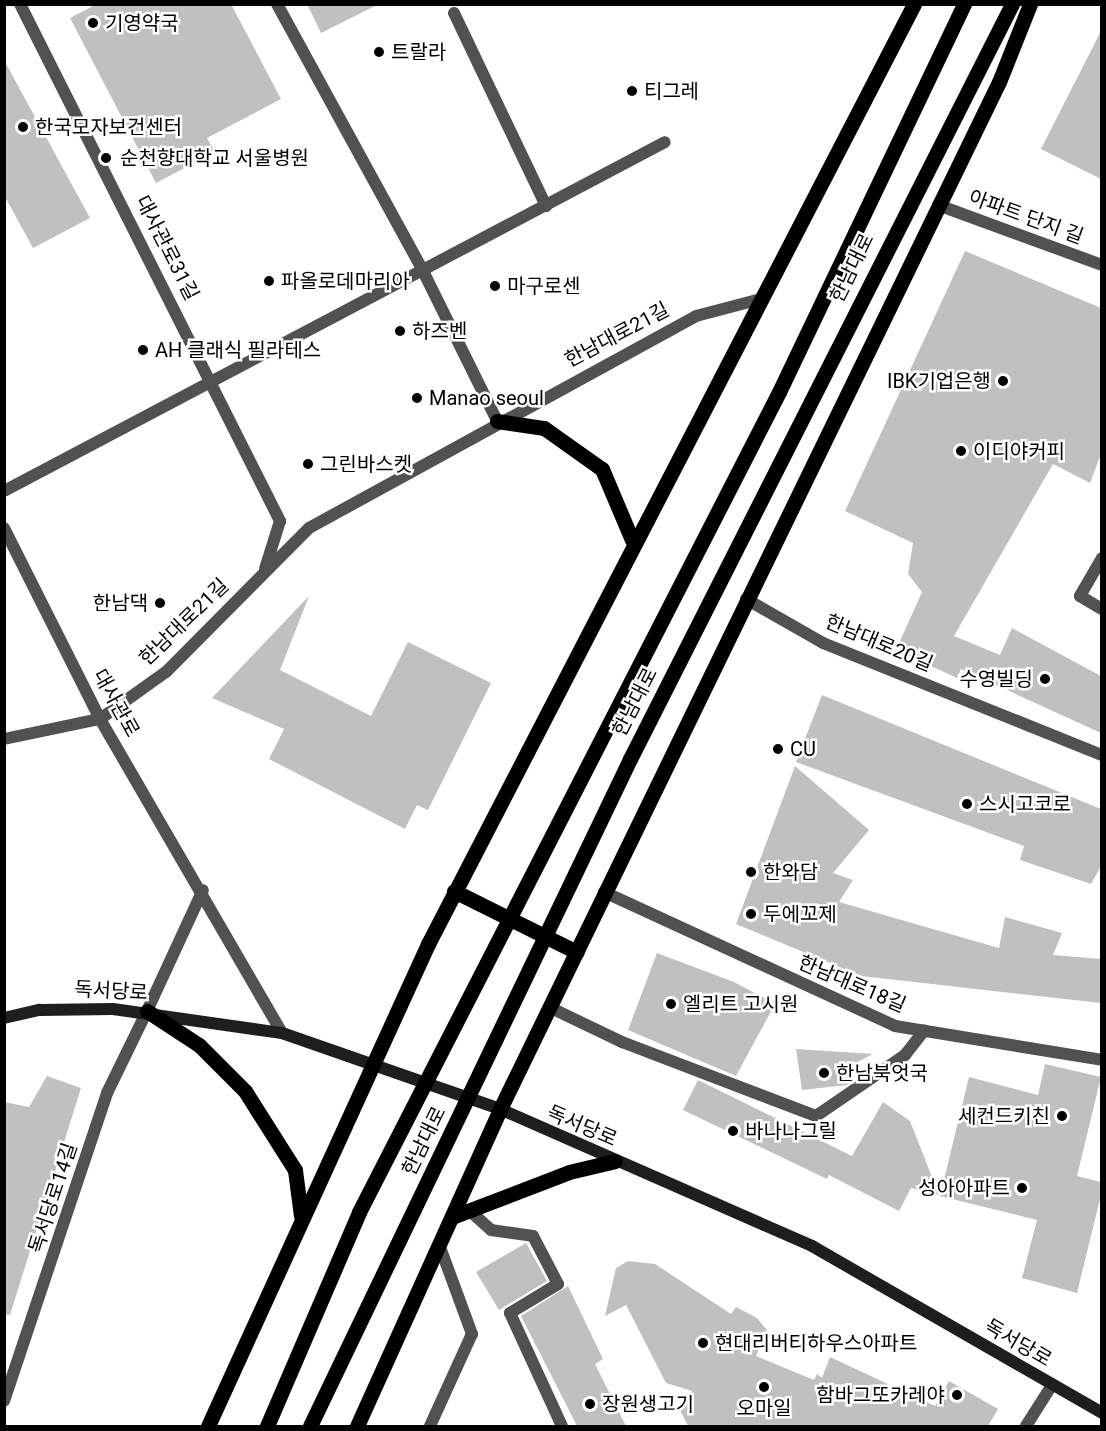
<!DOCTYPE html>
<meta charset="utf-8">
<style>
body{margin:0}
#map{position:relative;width:1106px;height:1431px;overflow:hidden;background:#fff;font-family:Roboto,"Noto Sans KR",sans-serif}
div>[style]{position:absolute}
.building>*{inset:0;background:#c0c0c0}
.minor>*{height:12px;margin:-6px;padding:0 6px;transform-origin:6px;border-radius:6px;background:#515151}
.tertiary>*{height:12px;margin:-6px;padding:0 6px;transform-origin:6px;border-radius:6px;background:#515151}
.secondary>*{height:12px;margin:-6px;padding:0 6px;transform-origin:6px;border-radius:6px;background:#1e1e1e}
.primary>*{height:15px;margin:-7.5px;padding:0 7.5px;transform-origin:7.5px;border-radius:7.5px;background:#000}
.dots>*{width:16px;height:16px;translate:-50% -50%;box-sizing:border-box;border:3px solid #fff;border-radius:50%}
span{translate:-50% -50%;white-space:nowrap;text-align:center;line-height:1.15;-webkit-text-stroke:5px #fff;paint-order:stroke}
.poi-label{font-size:20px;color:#000}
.left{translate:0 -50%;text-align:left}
.right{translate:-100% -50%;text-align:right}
.street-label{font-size:20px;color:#000}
.frame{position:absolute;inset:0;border:6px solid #000;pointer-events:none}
</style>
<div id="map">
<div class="building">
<i style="clip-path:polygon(97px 4px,231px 4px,281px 99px,207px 138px,215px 152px,156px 183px,70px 18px)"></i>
<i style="clip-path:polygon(307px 4px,379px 4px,321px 33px)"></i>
<i style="clip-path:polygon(1101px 31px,1101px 179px,1041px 149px)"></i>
<i style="clip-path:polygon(4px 60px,90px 218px,33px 248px,4px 195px)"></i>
<i style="clip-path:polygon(965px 251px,1101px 308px,1101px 454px,1090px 483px,1053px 464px,954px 636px,1000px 655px,1012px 628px,1101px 676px,1101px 733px,961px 669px,957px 678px,896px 650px,922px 592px,908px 574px,913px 543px,845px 511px)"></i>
<i style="clip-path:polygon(309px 596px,280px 670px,371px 716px,408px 642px,491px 683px,428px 810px,417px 805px,405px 829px,269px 759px,284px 729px,212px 698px)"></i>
<i style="clip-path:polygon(822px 695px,1101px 809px,1101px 866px,1091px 884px,1020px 860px,1024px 846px,796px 762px)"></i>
<i style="clip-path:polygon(795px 766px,869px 830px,833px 873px,853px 880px,839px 902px,999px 948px,1005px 917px,1062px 933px,1053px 955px,1101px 959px,1101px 1003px,861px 976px,736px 924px)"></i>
<i style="clip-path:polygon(657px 953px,734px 982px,775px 1004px,736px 1076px,628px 1030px)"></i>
<i style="clip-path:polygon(796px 1049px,873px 1054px,838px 1072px,852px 1081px,847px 1085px,802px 1090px)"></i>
<i style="clip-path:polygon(1045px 1064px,1101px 1077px,1077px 1176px,1101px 1182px,1101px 1195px,1077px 1293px,1022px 1278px,1037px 1220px,940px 1196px,969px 1077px,1038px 1095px)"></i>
<i style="clip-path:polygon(47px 1076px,81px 1088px,10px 1315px,4px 1314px,4px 1102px,29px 1107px)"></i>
<i style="clip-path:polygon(698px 1080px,852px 1156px,883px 1102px,910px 1121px,939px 1195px,911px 1188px,899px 1211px,829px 1175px,827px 1179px,683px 1110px)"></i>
<i style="clip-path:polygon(526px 1243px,547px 1281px,499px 1310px,476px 1272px)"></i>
<i style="clip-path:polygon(628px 1261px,655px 1264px,731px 1314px,736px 1307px,757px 1318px,767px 1330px,756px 1356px,814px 1380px,817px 1374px,822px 1378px,830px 1357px,935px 1406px,949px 1381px,998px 1409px,988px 1426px,688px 1426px,679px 1408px,692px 1391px,666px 1383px,626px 1305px,605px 1316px,616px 1268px)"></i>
<i style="clip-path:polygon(568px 1286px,603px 1359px,595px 1364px,626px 1426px,577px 1426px,521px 1316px)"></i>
</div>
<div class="minor">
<i style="left:20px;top:4px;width:579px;rotate:63.3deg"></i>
<i style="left:280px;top:521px;width:50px;rotate:107.4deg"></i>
<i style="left:277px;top:4px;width:307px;rotate:61.3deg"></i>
<i style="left:424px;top:273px;width:165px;rotate:63.7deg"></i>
<i style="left:454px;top:13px;width:214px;rotate:64.5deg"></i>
<i style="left:938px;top:205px;width:175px;rotate:20.1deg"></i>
<i style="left:4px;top:491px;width:747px;rotate:-27.83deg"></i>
<i style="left:1102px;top:558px;width:44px;rotate:120.1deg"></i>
<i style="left:1080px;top:596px;width:26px;rotate:31deg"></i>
<i style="left:746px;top:599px;width:89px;rotate:29.7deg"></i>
<i style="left:823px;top:643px;width:301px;rotate:21.9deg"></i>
<i style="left:100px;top:719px;width:81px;rotate:-35.5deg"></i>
<i style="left:166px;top:672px;width:203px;rotate:-45.2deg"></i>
<i style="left:309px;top:528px;width:441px;rotate:-28.7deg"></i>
<i style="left:696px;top:316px;width:67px;rotate:-14.7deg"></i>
<i style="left:604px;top:892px;width:320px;rotate:24.7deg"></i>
<i style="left:895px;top:1026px;width:210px;rotate:9.3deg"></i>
<i style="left:551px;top:1008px;width:79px;rotate:25.6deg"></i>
<i style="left:622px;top:1042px;width:208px;rotate:20.9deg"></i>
<i style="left:816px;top:1116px;width:108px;rotate:-34.4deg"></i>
<i style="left:905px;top:1055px;width:31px;rotate:-52deg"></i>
<i style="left:470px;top:1211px;width:28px;rotate:42deg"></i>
<i style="left:491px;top:1230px;width:42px;rotate:8.1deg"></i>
<i style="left:533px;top:1236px;width:54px;rotate:62.5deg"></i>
<i style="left:558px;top:1284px;width:56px;rotate:148.9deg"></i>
<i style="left:510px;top:1313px;width:124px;rotate:65.3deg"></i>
<i style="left:4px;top:1401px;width:325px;rotate:-71.5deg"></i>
<i style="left:107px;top:1093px;width:91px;rotate:-64deg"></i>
<i style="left:430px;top:1426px;width:101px;rotate:-65.5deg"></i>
<i style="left:472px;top:1334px;width:93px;rotate:-110.2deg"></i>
<i style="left:1026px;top:1426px;width:49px;rotate:-57.6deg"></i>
</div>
<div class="tertiary">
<i style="left:4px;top:528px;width:214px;rotate:63.3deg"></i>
<i style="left:100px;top:719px;width:363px;rotate:59.9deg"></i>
<i style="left:4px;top:739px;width:98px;rotate:-11.8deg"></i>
<i style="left:147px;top:1011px;width:133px;rotate:-65.2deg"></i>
</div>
<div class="secondary">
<i style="left:4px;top:1018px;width:37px;rotate:-13deg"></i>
<i style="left:40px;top:1010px;width:73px;rotate:-0.8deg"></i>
<i style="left:113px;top:1009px;width:171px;rotate:8.1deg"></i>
<i style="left:282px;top:1033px;width:231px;rotate:19.2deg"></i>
<i style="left:500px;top:1109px;width:341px;rotate:23.7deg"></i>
<i style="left:812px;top:1246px;width:335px;rotate:29.9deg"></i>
</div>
<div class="primary">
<i style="left:497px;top:421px;width:48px;rotate:8.5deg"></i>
<i style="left:544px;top:428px;width:71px;rotate:35.3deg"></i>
<i style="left:602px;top:469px;width:77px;rotate:67.1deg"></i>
<i style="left:454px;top:891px;width:137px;rotate:26.4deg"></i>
<i style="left:147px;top:1011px;width:62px;rotate:33.2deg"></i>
<i style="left:199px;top:1045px;width:65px;rotate:45deg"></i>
<i style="left:245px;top:1091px;width:93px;rotate:57.7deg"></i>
<i style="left:295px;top:1170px;width:46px;rotate:82.6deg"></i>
<i style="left:452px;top:1217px;width:125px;rotate:-21deg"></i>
<i style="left:569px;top:1172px;width:47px;rotate:-13.4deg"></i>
<i style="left:208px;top:1426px;width:530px;rotate:-65.47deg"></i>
<i style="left:428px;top:944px;width:1058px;rotate:-62.66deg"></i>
<i style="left:267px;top:1426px;width:233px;rotate:-66.7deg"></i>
<i style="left:359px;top:1212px;width:921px;rotate:-62.88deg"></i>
<i style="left:779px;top:392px;width:430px;rotate:-64.5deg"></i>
<i style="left:310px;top:1426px;width:740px;rotate:-64.37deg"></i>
<i style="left:630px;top:759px;width:846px;rotate:-63.16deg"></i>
<i style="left:357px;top:1426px;width:348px;rotate:-65.7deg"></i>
<i style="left:500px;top:1109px;width:1142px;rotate:-64.09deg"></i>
<i style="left:999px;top:82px;width:84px;rotate:-68.3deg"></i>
</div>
<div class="dots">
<i style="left:93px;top:23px;background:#000"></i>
<i style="left:379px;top:52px;background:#000"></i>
<i style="left:632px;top:91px;background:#000"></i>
<i style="left:23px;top:127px;background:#000"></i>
<i style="left:106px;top:158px;background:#000"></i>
<i style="left:269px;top:281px;background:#000"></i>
<i style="left:495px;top:286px;background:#000"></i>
<i style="left:400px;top:331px;background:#000"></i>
<i style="left:143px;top:350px;background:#000"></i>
<i style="left:1003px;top:381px;background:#000"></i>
<i style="left:417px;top:398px;background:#000"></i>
<i style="left:961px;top:451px;background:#000"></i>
<i style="left:308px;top:464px;background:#000"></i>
<i style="left:160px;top:603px;background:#000"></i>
<i style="left:1045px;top:679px;background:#000"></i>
<i style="left:778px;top:749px;background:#000"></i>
<i style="left:967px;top:804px;background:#000"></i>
<i style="left:751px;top:872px;background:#000"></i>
<i style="left:751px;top:914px;background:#000"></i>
<i style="left:671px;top:1004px;background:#000"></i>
<i style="left:824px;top:1073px;background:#000"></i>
<i style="left:1062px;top:1116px;background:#000"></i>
<i style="left:733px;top:1131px;background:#000"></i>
<i style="left:1022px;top:1188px;background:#000"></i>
<i style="left:703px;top:1343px;background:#000"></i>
<i style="left:764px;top:1387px;background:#000"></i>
<i style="left:957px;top:1395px;background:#000"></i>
<i style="left:590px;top:1404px;background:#000"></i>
</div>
<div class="poi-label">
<span class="left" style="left:105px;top:23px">기영약국</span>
<span class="left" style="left:391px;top:52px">트랄라</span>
<span class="left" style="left:644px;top:91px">티그레</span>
<span class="left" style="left:35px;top:127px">한국모자보건센터</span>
<span class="left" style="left:120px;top:158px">순천향대학교 서울병원</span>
<span class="left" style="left:281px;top:281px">파올로데마리아</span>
<span class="left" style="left:507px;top:286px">마구로센</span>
<span class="left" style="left:412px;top:331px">하즈벤</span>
<span class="left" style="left:155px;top:350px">AH 클래식 필라테스</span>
<span class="right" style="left:991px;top:381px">IBK기업은행</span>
<span class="left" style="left:429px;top:398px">Manao seoul</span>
<span class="left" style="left:973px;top:451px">이디야커피</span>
<span class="left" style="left:320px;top:464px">그린바스켓</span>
<span class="right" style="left:148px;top:603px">한남댁</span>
<span class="right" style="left:1033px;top:679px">수영빌딩</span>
<span class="left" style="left:790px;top:749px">CU</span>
<span class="left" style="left:979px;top:804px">스시고코로</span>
<span class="left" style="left:763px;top:872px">한와담</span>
<span class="left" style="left:763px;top:914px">두에꼬제</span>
<span class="left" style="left:683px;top:1004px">엘리트 고시원</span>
<span class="left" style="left:836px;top:1073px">한남북엇국</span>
<span class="right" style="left:1050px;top:1116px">세컨드키친</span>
<span class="left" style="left:745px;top:1131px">바나나그릴</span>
<span class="right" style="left:1010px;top:1188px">성아아파트</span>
<span class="left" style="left:715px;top:1343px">현대리버티하우스아파트</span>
<span class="right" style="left:945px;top:1395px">함바그또카레야</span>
<span class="left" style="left:602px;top:1404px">장원생고기</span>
<span style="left:764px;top:1408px">오마일</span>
</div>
<div class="street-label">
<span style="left:1026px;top:217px;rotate:20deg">아파트 단지 길</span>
<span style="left:167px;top:248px;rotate:63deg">대사관로31길</span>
<span style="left:852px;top:268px;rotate:-64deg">한남대로</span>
<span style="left:617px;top:335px;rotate:-28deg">한남대로21길</span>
<span style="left:184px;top:622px;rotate:-44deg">한남대로21길</span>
<span style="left:879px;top:643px;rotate:23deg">한남대로20길</span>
<span style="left:635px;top:702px;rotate:-63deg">한남대로</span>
<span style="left:116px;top:703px;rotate:61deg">대사관로</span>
<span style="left:852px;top:984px;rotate:23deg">한남대로18길</span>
<span style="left:111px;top:991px;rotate:3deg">독서당로</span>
<span style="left:582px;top:1126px;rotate:23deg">독서당로</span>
<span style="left:424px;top:1141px;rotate:-64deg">한남대로</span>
<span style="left:53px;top:1198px;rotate:-72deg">독서당로14길</span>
<span style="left:1018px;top:1343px;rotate:30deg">독서당로</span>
</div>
<div class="frame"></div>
</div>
